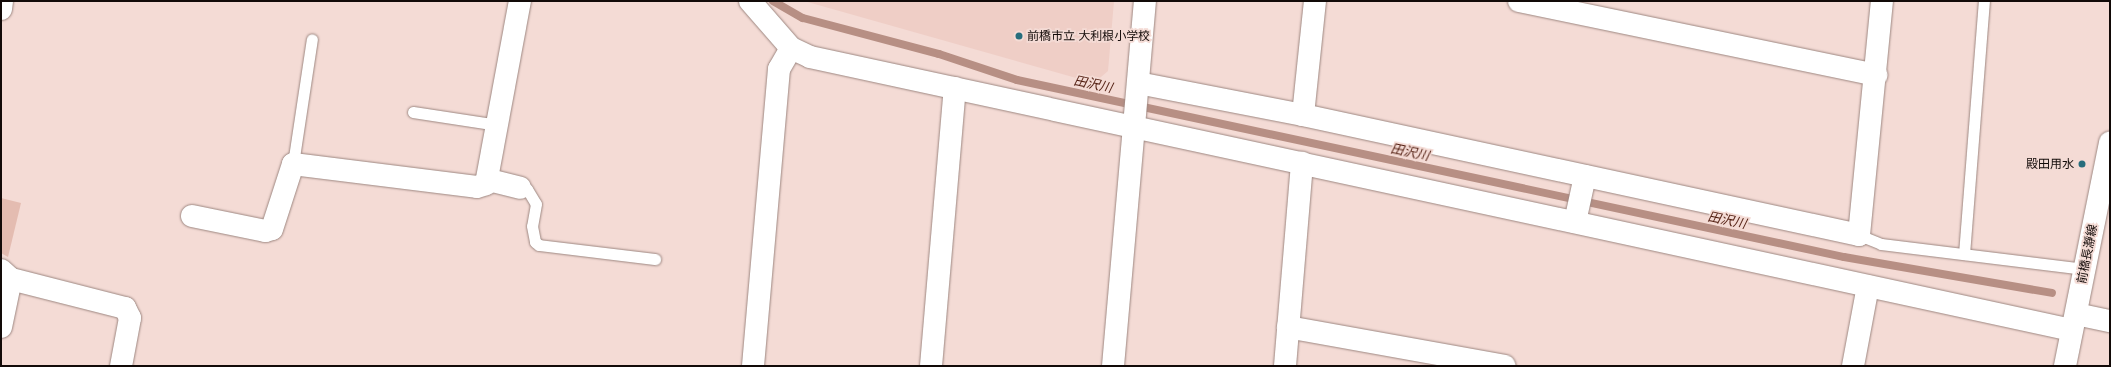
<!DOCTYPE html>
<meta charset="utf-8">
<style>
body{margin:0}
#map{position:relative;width:2111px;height:367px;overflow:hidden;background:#f4dbd5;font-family:Mulish,"Noto Sans JP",sans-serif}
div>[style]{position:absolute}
.built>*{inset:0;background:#efcec6}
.green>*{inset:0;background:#e4bcb1}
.stream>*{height:8px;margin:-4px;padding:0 4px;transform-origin:4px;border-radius:4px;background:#b78f84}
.roads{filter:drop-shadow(0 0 1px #9d8781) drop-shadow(0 0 1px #9d8781)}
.service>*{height:11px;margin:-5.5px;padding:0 5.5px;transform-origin:5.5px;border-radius:5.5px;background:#fff}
.minor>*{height:22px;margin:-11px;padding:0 11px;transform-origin:11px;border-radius:11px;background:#fff}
.tertiary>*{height:22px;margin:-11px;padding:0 11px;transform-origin:11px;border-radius:11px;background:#fff}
.primary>*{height:22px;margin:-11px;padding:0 11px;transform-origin:11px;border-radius:11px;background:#fff}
.dots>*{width:11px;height:11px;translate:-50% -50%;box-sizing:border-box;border:2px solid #f4dbd5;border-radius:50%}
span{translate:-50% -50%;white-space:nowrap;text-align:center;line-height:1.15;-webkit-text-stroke:3.5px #f4dbd5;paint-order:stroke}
.poi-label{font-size:12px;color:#120a08}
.left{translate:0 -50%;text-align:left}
.right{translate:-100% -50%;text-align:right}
.street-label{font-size:12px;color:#120a08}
.water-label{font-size:13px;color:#521e11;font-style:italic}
.frame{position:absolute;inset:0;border:2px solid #120a08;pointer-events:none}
</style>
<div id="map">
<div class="built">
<i style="clip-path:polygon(804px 1px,1114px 1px,1108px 71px,1094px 83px)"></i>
</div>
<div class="green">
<i style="clip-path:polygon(1px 198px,21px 203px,8px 257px,1px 253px)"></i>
</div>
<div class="stream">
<i style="left:773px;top:1px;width:34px;rotate:30deg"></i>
<i style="left:803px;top:18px;width:141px;rotate:14.8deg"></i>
<i style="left:939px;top:54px;width:82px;rotate:18.4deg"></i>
<i style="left:1017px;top:80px;width:846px;rotate:12.08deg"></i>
<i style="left:1844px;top:257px;width:211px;rotate:9.8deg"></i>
</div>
<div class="roads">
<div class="service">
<i style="left:413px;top:112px;width:86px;rotate:8.7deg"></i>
<i style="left:293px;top:164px;width:126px;rotate:-81.4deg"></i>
<i style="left:520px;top:188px;width:7px;rotate:8deg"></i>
<i style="left:527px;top:189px;width:17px;rotate:59deg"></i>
<i style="left:536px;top:204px;width:22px;rotate:100deg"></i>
<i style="left:532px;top:226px;width:16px;rotate:79deg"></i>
<i style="left:535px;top:242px;width:5px;rotate:37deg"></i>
<i style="left:539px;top:245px;width:117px;rotate:6.9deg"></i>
<i style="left:1859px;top:235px;width:24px;rotate:22deg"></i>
<i style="left:1881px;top:244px;width:205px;rotate:7deg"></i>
<i style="left:1964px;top:254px;width:254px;rotate:-85.5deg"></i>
</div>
<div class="minor">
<i style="left:750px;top:1px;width:62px;rotate:48.9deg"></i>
<i style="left:791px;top:48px;width:21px;rotate:25deg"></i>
<i style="left:810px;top:57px;width:1291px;rotate:12.21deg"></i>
<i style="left:1519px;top:1px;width:365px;rotate:11.7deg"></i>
<i style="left:1px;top:9px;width:8px;rotate:-83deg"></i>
<i style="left:1138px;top:83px;width:168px;rotate:11deg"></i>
<i style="left:1303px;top:115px;width:569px;rotate:12.18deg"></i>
<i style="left:1859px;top:235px;width:235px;rotate:-84.4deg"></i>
<i style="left:1303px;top:115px;width:115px;rotate:-84deg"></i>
<i style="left:489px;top:180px;width:32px;rotate:14deg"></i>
<i style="left:192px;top:216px;width:75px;rotate:11.6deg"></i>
<i style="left:265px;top:231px;width:7px;rotate:-16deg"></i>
<i style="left:272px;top:229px;width:68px;rotate:-72.1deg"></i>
<i style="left:293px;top:164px;width:185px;rotate:7.1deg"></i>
<i style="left:477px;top:187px;width:9px;rotate:-18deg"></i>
<i style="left:486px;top:184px;width:186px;rotate:-79.5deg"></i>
<i style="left:1575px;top:222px;width:47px;rotate:-77.7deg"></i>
<i style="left:1px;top:270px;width:13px;rotate:42deg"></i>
<i style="left:11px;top:279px;width:118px;rotate:14.3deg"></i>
<i style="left:125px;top:308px;width:11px;rotate:63deg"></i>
<i style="left:130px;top:318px;width:49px;rotate:100.6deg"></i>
<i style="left:2076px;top:314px;width:35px;rotate:12deg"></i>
<i style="left:1px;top:327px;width:49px;rotate:-78.2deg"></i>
<i style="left:1288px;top:327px;width:220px;rotate:10.2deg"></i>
<i style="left:753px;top:366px;width:298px;rotate:-85deg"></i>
<i style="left:779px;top:69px;width:24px;rotate:-60deg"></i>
<i style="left:931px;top:366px;width:279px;rotate:-85.1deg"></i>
<i style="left:1285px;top:366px;width:204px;rotate:-85.2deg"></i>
<i style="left:1853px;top:366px;width:81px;rotate:-79.4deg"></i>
</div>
<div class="tertiary">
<i style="left:1113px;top:366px;width:366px;rotate:-85deg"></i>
</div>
<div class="primary">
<i style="left:2065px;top:366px;width:228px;rotate:-78.6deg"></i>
</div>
</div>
<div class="dots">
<i style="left:1019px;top:36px;background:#276d7c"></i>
<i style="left:2082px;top:164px;background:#276d7c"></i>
</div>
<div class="poi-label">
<span class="left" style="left:1027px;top:36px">前橋市立 大利根小学校</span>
<span class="right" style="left:2074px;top:164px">殿田用水</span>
</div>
<div class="street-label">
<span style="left:2087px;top:254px;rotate:-79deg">前橋長瀞線</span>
</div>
<div class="water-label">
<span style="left:1093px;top:84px;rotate:12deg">田沢川</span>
<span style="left:1410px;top:152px;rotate:12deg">田沢川</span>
<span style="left:1727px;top:220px;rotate:12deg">田沢川</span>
</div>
<div class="frame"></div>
</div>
